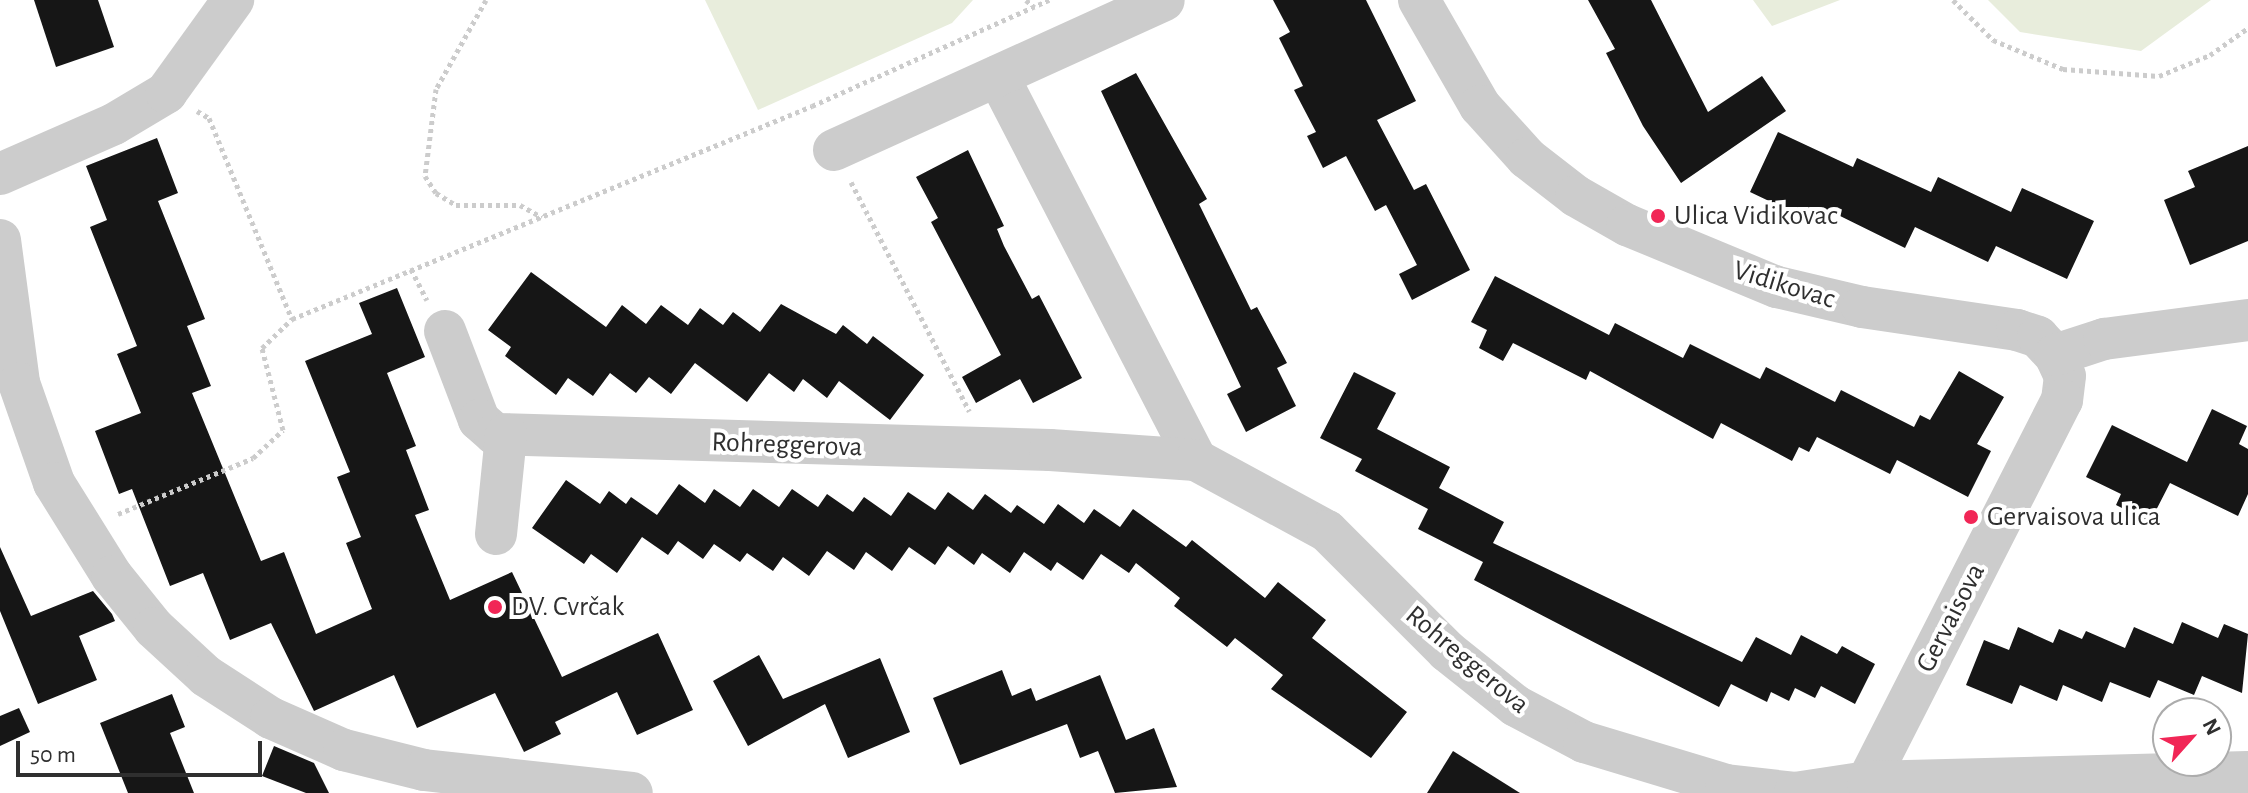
<!DOCTYPE html>
<meta charset="utf-8">
<style>
body{margin:0}
#map{position:relative;width:2248px;height:793px;overflow:hidden;background:#fff;font-family:"Alegreya Sans",sans-serif}
div>[style]{position:absolute}
.green>*{inset:0;background:#e8eddc}
.building>*{inset:0;background:#161616}
.path>*{height:5px;margin-top:-2.5px;transform-origin:0;background:repeating-linear-gradient(90deg,#ccc 0 4px,transparent 0 8px)}
.minor>*{height:42px;margin:-21px;padding:0 21px;transform-origin:21px;border-radius:21px;background:#ccc}
.dots>*{width:22px;height:22px;translate:-50% -50%;box-sizing:border-box;border:4px solid #fff;border-radius:50%}
span{translate:-50% -50%;white-space:nowrap;text-align:center;line-height:1.15;-webkit-text-stroke:8px #fff;paint-order:stroke}
.poi-label{font-size:28px;color:#2f2f2f}
.left{translate:0 -50%;text-align:left}
.street-label{font-size:28px;color:#2f2f2f}
.north{position:absolute;left:2152px;top:697px;width:80px;height:80px;box-sizing:border-box;background:#fff;border:2px solid #acacac;border-radius:50%;rotate:63deg;font-size:22px;font-weight:700;line-height:32px;text-align:center;color:#2f2f2f}
.north::after{content:'';display:block;margin:auto;width:28px;height:36px;background:#f12656;clip-path:polygon(50% 0,100% 100%,50% 72%,0 100%)}
.scale{position:absolute;left:16px;top:741px;width:246px;height:36px;box-sizing:border-box;border:4px solid #2f2f2f;border-top:0;padding-left:10px;font-size:24px;line-height:28px;white-space:nowrap;color:#2f2f2f;-webkit-text-stroke:6px #fff;paint-order:stroke}
</style>
<div id="map">
<div class="green">
<i style="clip-path:polygon(705px 0,973px 0,952px 23px,758px 110px)"></i>
<i style="clip-path:polygon(1753px 0,1840px 0,1772px 26px)"></i>
<i style="clip-path:polygon(1988px 0,2211px 0,2141px 51px,2020px 32px)"></i>
</div>
<div class="building">
<i style="clip-path:polygon(34px 0,98px 0,114px 47px,56px 67px)"></i>
<i style="clip-path:polygon(1273px 0,1366px 0,1416px 101px,1377px 120px,1414px 190px,1426px 184px,1470px 270px,1412px 300px,1399px 274px,1417px 265px,1386px 205px,1375px 211px,1346px 156px,1323px 168px,1307px 136px,1316px 132px,1294px 90px,1303px 86px,1279px 38px,1290px 32px)"></i>
<i style="clip-path:polygon(1588px 0,1651px 0,1708px 112px,1762px 76px,1786px 111px,1681px 183px,1643px 126px,1606px 53px,1615px 49px)"></i>
<i style="clip-path:polygon(1136px 73px,1207px 199px,1199px 204px,1251px 310px,1257px 307px,1287px 363px,1277px 368px,1296px 406px,1246px 432px,1227px 394px,1241px 387px,1101px 91px)"></i>
<i style="clip-path:polygon(1778px 132px,1853px 167px,1857px 158px,1931px 192px,1938px 177px,2011px 212px,2022px 188px,2094px 221px,2067px 279px,1996px 246px,1988px 262px,1915px 227px,1905px 248px,1832px 212px,1824px 227px,1750px 192px)"></i>
<i style="clip-path:polygon(157px 138px,178px 193px,158px 201px,205px 319px,187px 326px,211px 386px,192px 393px,261px 561px,284px 552px,316px 634px,372px 609px,346px 543px,361px 537px,337px 477px,350px 472px,305px 361px,372px 334px,359px 303px,397px 288px,425px 357px,387px 373px,416px 446px,406px 450px,429px 510px,415px 515px,450px 600px,512px 572px,562px 677px,658px 633px,693px 710px,637px 735px,617px 692px,555px 722px,561px 734px,524px 752px,495px 693px,417px 728px,394px 675px,314px 711px,271px 623px,230px 640px,203px 573px,170px 586px,132px 489px,119px 494px,95px 431px,141px 413px,117px 354px,137px 346px,90px 227px,107px 220px,86px 166px)"></i>
<i style="clip-path:polygon(2248px 146px,2248px 241px,2190px 265px,2164px 200px,2195px 187px,2188px 171px)"></i>
<i style="clip-path:polygon(968px 150px,1004px 226px,997px 229px,1004px 246px,1032px 299px,1039px 295px,1082px 378px,1033px 403px,1020px 379px,976px 403px,962px 377px,1001px 355px,931px 222px,938px 218px,916px 177px)"></i>
<i style="clip-path:polygon(531px 272px,606px 327px,622px 305px,646px 324px,661px 305px,688px 325px,700px 308px,723px 325px,733px 312px,760px 332px,781px 304px,836px 334px,843px 325px,867px 344px,873px 336px,924px 375px,890px 420px,839px 381px,827px 398px,803px 379px,794px 392px,769px 373px,747px 402px,695px 363px,671px 394px,649px 377px,636px 393px,610px 373px,593px 396px,568px 378px,556px 395px,505px 356px,511px 347px,488px 330px)"></i>
<i style="clip-path:polygon(1495px 276px,1609px 335px,1615px 323px,1683px 358px,1690px 344px,1760px 379px,1766px 367px,1835px 402px,1841px 390px,1914px 427px,1920px 415px,1930px 420px,1959px 371px,2004px 397px,1977px 444px,1991px 451px,1968px 497px,1897px 460px,1890px 474px,1817px 437px,1809px 452px,1799px 447px,1792px 461px,1721px 423px,1713px 439px,1590px 371px,1586px 380px,1513px 343px,1503px 361px,1479px 348px,1487px 330px,1471px 322px)"></i>
<i style="clip-path:polygon(1354px 372px,1396px 393px,1377px 429px,1450px 467px,1439px 488px,1504px 522px,1493px 543px,1742px 662px,1756px 637px,1791px 655px,1801px 635px,1837px 654px,1842px 646px,1875px 664px,1855px 704px,1821px 686px,1815px 698px,1795px 688px,1789px 701px,1771px 692px,1767px 702px,1731px 684px,1719px 707px,1474px 580px,1483px 562px,1418px 529px,1428px 509px,1355px 471px,1362px 459px,1320px 438px)"></i>
<i style="clip-path:polygon(2212px 409px,2247px 426px,2239px 444px,2248px 449px,2248px 494px,2238px 516px,2170px 483px,2150px 522px,2116px 505px,2121px 494px,2086px 477px,2112px 425px,2187px 462px)"></i>
<i style="clip-path:polygon(566px 480px,600px 504px,609px 491px,626px 504px,631px 497px,657px 515px,679px 484px,705px 503px,714px 489px,740px 507px,753px 489px,779px 507px,792px 489px,818px 507px,827px 494px,853px 512px,864px 497px,891px 516px,908px 492px,935px 510px,948px 492px,973px 510px,985px 494px,1011px 513px,1017px 505px,1044px 524px,1058px 504px,1084px 523px,1094px 509px,1120px 527px,1133px 509px,1186px 547px,1192px 540px,1265px 598px,1278px 582px,1326px 620px,1312px 638px,1407px 712px,1371px 758px,1271px 689px,1283px 675px,1235px 638px,1227px 647px,1174px 606px,1180px 598px,1136px 563px,1129px 573px,1101px 554px,1083px 580px,1057px 562px,1051px 571px,1024px 552px,1010px 573px,982px 553px,974px 565px,948px 546px,935px 565px,909px 547px,892px 571px,866px 552px,854px 570px,827px 551px,809px 576px,783px 557px,773px 571px,747px 553px,740px 562px,714px 544px,703px 559px,678px 541px,668px 555px,642px 537px,617px 573px,591px 554px,584px 564px,532px 528px)"></i>
<i style="clip-path:polygon(0 547px,31px 616px,93px 591px,112px 614px,115px 621px,79px 636px,97px 680px,38px 704px,0 611px)"></i>
<i style="clip-path:polygon(2182px 622px,2218px 638px,2224px 624px,2248px 634px,2242px 693px,2202px 676px,2194px 695px,2158px 680px,2150px 698px,2110px 682px,2102px 702px,2063px 685px,2057px 701px,2020px 685px,2012px 704px,1966px 685px,1984px 640px,2009px 650px,2018px 627px,2053px 643px,2059px 629px,2082px 639px,2086px 631px,2125px 648px,2134px 627px,2173px 644px)"></i>
<i style="clip-path:polygon(759px 655px,783px 699px,880px 658px,910px 732px,848px 758px,825px 704px,748px 746px,713px 681px)"></i>
<i style="clip-path:polygon(1002px 670px,1012px 696px,1031px 688px,1036px 701px,1100px 675px,1126px 740px,1154px 728px,1177px 787px,1115px 793px,1098px 751px,1080px 758px,1067px 724px,960px 765px,933px 698px)"></i>
<i style="clip-path:polygon(172px 694px,185px 727px,170px 733px,194px 793px,128px 793px,100px 723px)"></i>
<i style="clip-path:polygon(19px 708px,30px 732px,0 746px,0 716px)"></i>
<i style="clip-path:polygon(274px 746px,314px 763px,329px 793px,306px 793px,262px 776px)"></i>
<i style="clip-path:polygon(1453px 751px,1520px 793px,1427px 793px)"></i>
</div>
<div class="path">
<i style="left:486px;top:0;width:102px;rotate:119.3deg"></i>
<i style="left:436px;top:89px;width:88px;rotate:97.2deg"></i>
<i style="left:425px;top:176px;width:20px;rotate:57deg"></i>
<i style="left:436px;top:193px;width:23px;rotate:31deg"></i>
<i style="left:456px;top:205px;width:64px"></i>
<i style="left:520px;top:205px;width:25px;rotate:29deg"></i>
<i style="left:1026px;top:0;width:11px;rotate:41deg"></i>
<i style="left:1953px;top:0;width:57px;rotate:45deg"></i>
<i style="left:1993px;top:40px;width:76px;rotate:22.5deg"></i>
<i style="left:2063px;top:69px;width:96px;rotate:4.2deg"></i>
<i style="left:2159px;top:76px;width:55px;rotate:-22.4deg"></i>
<i style="left:2210px;top:55px;width:47px;rotate:-35.4deg"></i>
<i style="left:197px;top:111px;width:14px;rotate:30deg"></i>
<i style="left:209px;top:118px;width:217px;rotate:67.6deg"></i>
<i style="left:851px;top:182px;width:258px;rotate:62.7deg"></i>
<i style="left:411px;top:269px;width:35px;rotate:63deg"></i>
<i style="left:118px;top:514px;width:146px;rotate:-22.5deg"></i>
<i style="left:253px;top:458px;width:41px;rotate:-43deg"></i>
<i style="left:283px;top:430px;width:85px;rotate:-104.4deg"></i>
<i style="left:262px;top:348px;width:42px;rotate:-44deg"></i>
<i style="left:292px;top:319px;width:562px;rotate:-22.27deg"></i>
<i style="left:812px;top:106px;width:260px;rotate:-24.1deg"></i>
</div>
<div class="minor">
<i style="left:1419px;top:0;width:122px;rotate:60.1deg"></i>
<i style="left:1480px;top:106px;width:70px;rotate:47.9deg"></i>
<i style="left:1527px;top:158px;width:62px;rotate:37.8deg"></i>
<i style="left:1576px;top:196px;width:59px;rotate:29.6deg"></i>
<i style="left:1627px;top:225px;width:162px;rotate:22.5deg"></i>
<i style="left:1777px;top:287px;width:87px;rotate:13.2deg"></i>
<i style="left:1862px;top:307px;width:157px;rotate:8.4deg"></i>
<i style="left:2017px;top:330px;width:22px;rotate:18deg"></i>
<i style="left:2038px;top:337px;width:25px;rotate:47deg"></i>
<i style="left:2055px;top:355px;width:23px;rotate:65deg"></i>
<i style="left:2065px;top:376px;width:24px;rotate:97deg"></i>
<i style="left:2062px;top:400px;width:441px;rotate:117deg"></i>
<i style="left:998px;top:76px;width:432px;rotate:62.7deg"></i>
<i style="left:834px;top:150px;width:362px;rotate:-24.4deg"></i>
<i style="left:0;top:174px;width:124px;rotate:-23.7deg"></i>
<i style="left:114px;top:124px;width:61px;rotate:-30.8deg"></i>
<i style="left:166px;top:93px;width:115px;rotate:-54.2deg"></i>
<i style="left:0;top:240px;width:144px;rotate:82.4deg"></i>
<i style="left:19px;top:383px;width:106px;rotate:70.7deg"></i>
<i style="left:54px;top:483px;width:110px;rotate:58.1deg"></i>
<i style="left:112px;top:576px;width:67px;rotate:51.1deg"></i>
<i style="left:154px;top:628px;width:71px;rotate:42.7deg"></i>
<i style="left:206px;top:676px;width:77px;rotate:32.9deg"></i>
<i style="left:271px;top:718px;width:80px;rotate:23.7deg"></i>
<i style="left:344px;top:750px;width:82px;rotate:14deg"></i>
<i style="left:424px;top:770px;width:209px;rotate:6.3deg"></i>
<i style="left:445px;top:331px;width:95px;rotate:69.1deg"></i>
<i style="left:479px;top:420px;width:21px;rotate:41deg"></i>
<i style="left:495px;top:434px;width:555px;rotate:1.65deg"></i>
<i style="left:1050px;top:450px;width:146px;rotate:3.9deg"></i>
<i style="left:1196px;top:460px;width:149px;rotate:28.5deg"></i>
<i style="left:1327px;top:531px;width:170px;rotate:45deg"></i>
<i style="left:1447px;top:651px;width:88px;rotate:38.6deg"></i>
<i style="left:1516px;top:706px;width:77px;rotate:27.9deg"></i>
<i style="left:1584px;top:742px;width:148px;rotate:16.8deg"></i>
<i style="left:1726px;top:785px;width:69px;rotate:6.6deg"></i>
<i style="left:1795px;top:793px;width:74px;rotate:-8.6deg"></i>
<i style="left:1868px;top:782px;width:380px;rotate:-1.5deg"></i>
<i style="left:2055px;top:355px;width:52px;rotate:-18.1deg"></i>
<i style="left:2104px;top:339px;width:145px;rotate:-7.5deg"></i>
<i style="left:496px;top:534px;width:100px;rotate:-84.2deg"></i>
</div>
<div class="dots">
<i style="left:1658px;top:216px;background:#f12656"></i>
<i style="left:1971px;top:517px;background:#f12656"></i>
<i style="left:495px;top:607px;background:#f12656"></i>
</div>
<div class="poi-label">
<span class="left" style="left:1674px;top:216px">Ulica Vidikovac</span>
<span class="left" style="left:1987px;top:517px">Gervaisova ulica</span>
<span class="left" style="left:511px;top:607px">DV. Cvrčak</span>
</div>
<div class="street-label">
<span style="left:1784px;top:285px;rotate:17deg">Vidikovac</span>
<span style="left:787px;top:445px;rotate:2deg">Rohreggerova</span>
<span style="left:1951px;top:618px;rotate:-63deg">Gervaisova</span>
<span style="left:1467px;top:660px;rotate:40deg">Rohreggerova</span>
</div>
<div class="north">N</div>
<div class="scale">50 m</div>
</div>
